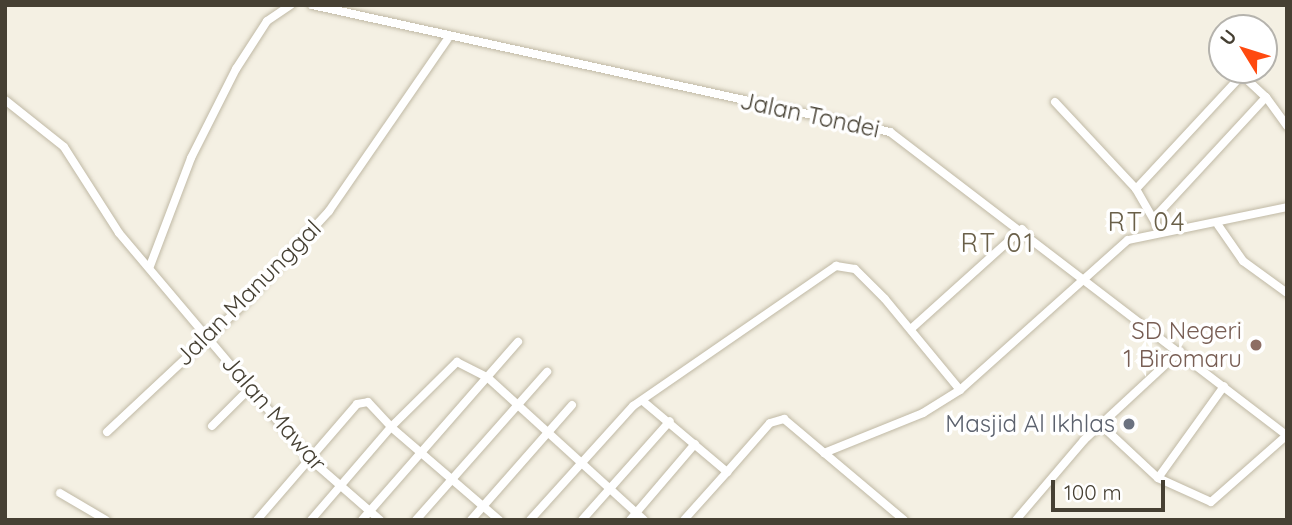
<!DOCTYPE html>
<style>
body{margin:0}
#map{position:relative;width:1292px;height:525px;overflow:hidden;background:#f4f0e3;font-family:Quicksand,sans-serif}
div>[style]{position:absolute}
.roads{filter:drop-shadow(0 0 2px #c0b9a5) drop-shadow(0 0 2px #c0b9a5)}
.street>*{height:8px;margin:-4px;padding:0 4px;transform-origin:4px;border-radius:4px;background:#fff}
.dots>*{width:19px;height:19px;translate:-50% -50%;box-sizing:border-box;border:4px solid #fff;border-radius:50%}
span{translate:-50% -50%;white-space:nowrap;text-align:center;line-height:1.15;-webkit-text-stroke:7px #fff;paint-order:stroke}
.street-label{font-size:24px;color:#464033}
.education-label{font-size:24px;color:#785e54}
.right{translate:-100% -50%;text-align:right}
.worship-label{font-size:24px;color:#5b616d}
.neighbourhood-label{font-size:26px;color:#6a6049;letter-spacing:2px}
.frame{position:absolute;inset:0;border:7px solid #464033;pointer-events:none}
.north{position:absolute;left:1208px;top:14px;width:70px;height:70px;box-sizing:border-box;background:#fff;border:2px solid #b5b3ad;border-radius:50%;rotate:308deg;font-size:19px;font-weight:700;line-height:28px;text-align:center;color:#464033}
.north::after{content:'';display:block;margin:auto;width:24px;height:32px;background:#ff4a0f;clip-path:polygon(50% 0,100% 100%,50% 72%,0 100%)}
.scale{position:absolute;left:1051px;top:480px;width:114px;height:32px;box-sizing:border-box;border:4px solid #464033;border-top:0;padding-left:9px;font-size:21px;line-height:24px;white-space:nowrap;color:#464033;-webkit-text-stroke:5px #fff;paint-order:stroke}
</style>
<div id="map">
<div class="roads">
<div class="street">
<i style="left:312px;top:5px;width:592px;rotate:12.39deg"></i>
<i style="left:890px;top:132px;width:499px;rotate:37.4deg"></i>
<i style="left:5px;top:100px;width:75px;rotate:38.5deg"></i>
<i style="left:64px;top:147px;width:102px;rotate:57.4deg"></i>
<i style="left:119px;top:233px;width:296px;rotate:49.8deg"></i>
<i style="left:310px;top:459px;width:93px;rotate:41.1deg"></i>
<i style="left:1055px;top:102px;width:119px;rotate:47deg"></i>
<i style="left:1136px;top:189px;width:46px;rotate:60.1deg"></i>
<i style="left:1136px;top:189px;width:156px;rotate:-47.1deg"></i>
<i style="left:1242px;top:75px;width:33px;rotate:43deg"></i>
<i style="left:1155px;top:217px;width:163px;rotate:-47.2deg"></i>
<i style="left:1266px;top:97px;width:36px;rotate:54deg"></i>
<i style="left:1218px;top:225px;width:44px;rotate:55.2deg"></i>
<i style="left:1243px;top:261px;width:54px;rotate:36deg"></i>
<i style="left:150px;top:266px;width:116px;rotate:-69.2deg"></i>
<i style="left:191px;top:158px;width:100px;rotate:-63.2deg"></i>
<i style="left:236px;top:69px;width:57px;rotate:-57.1deg"></i>
<i style="left:267px;top:21px;width:29px;rotate:-34deg"></i>
<i style="left:912px;top:328px;width:148px;rotate:-42deg"></i>
<i style="left:644px;top:402px;width:109px;rotate:40.1deg"></i>
<i style="left:727px;top:472px;width:64px;rotate:131.9deg"></i>
<i style="left:1100px;top:424px;width:79px;rotate:43deg"></i>
<i style="left:1158px;top:478px;width:58px;rotate:24.4deg"></i>
<i style="left:1211px;top:502px;width:101px;rotate:-41.4deg"></i>
<i style="left:212px;top:426px;width:54px;rotate:-45deg"></i>
<i style="left:107px;top:432px;width:189px;rotate:-43.1deg"></i>
<i style="left:245px;top:303px;width:125px;rotate:-47.6deg"></i>
<i style="left:329px;top:211px;width:208px;rotate:-55.4deg"></i>
<i style="left:824px;top:453px;width:107px;rotate:-22deg"></i>
<i style="left:923px;top:413px;width:44px;rotate:-31.9deg"></i>
<i style="left:727px;top:472px;width:65px;rotate:-48.7deg"></i>
<i style="left:770px;top:423px;width:15px;rotate:-16deg"></i>
<i style="left:784px;top:419px;width:157px;rotate:40.1deg"></i>
<i style="left:1158px;top:478px;width:113px;rotate:-54.3deg"></i>
<i style="left:60px;top:493px;width:53px;rotate:30.4deg"></i>
<i style="left:257px;top:520px;width:153px;rotate:-49.2deg"></i>
<i style="left:357px;top:404px;width:11px;rotate:-10deg"></i>
<i style="left:368px;top:402px;width:34px;rotate:47deg"></i>
<i style="left:391px;top:427px;width:93px;rotate:-44.6deg"></i>
<i style="left:457px;top:362px;width:34px;rotate:27deg"></i>
<i style="left:487px;top:377px;width:212px;rotate:42.3deg"></i>
<i style="left:311px;top:520px;width:123px;rotate:-49.3deg"></i>
<i style="left:391px;top:427px;width:143px;rotate:40.7deg"></i>
<i style="left:362px;top:520px;width:237px;rotate:-48.8deg"></i>
<i style="left:416px;top:520px;width:198px;rotate:-48.5deg"></i>
<i style="left:471px;top:520px;width:153px;rotate:-48.7deg"></i>
<i style="left:530px;top:520px;width:154px;rotate:-47.9deg"></i>
<i style="left:633px;top:406px;width:247px;rotate:-34.6deg"></i>
<i style="left:836px;top:266px;width:19px;rotate:9deg"></i>
<i style="left:855px;top:269px;width:42px;rotate:45deg"></i>
<i style="left:885px;top:299px;width:118px;rotate:50.5deg"></i>
<i style="left:960px;top:390px;width:225px;rotate:-41.8deg"></i>
<i style="left:1128px;top:240px;width:162px;rotate:-11.7deg"></i>
<i style="left:582px;top:520px;width:132px;rotate:-48.4deg"></i>
<i style="left:630px;top:520px;width:100px;rotate:-49.5deg"></i>
<i style="left:1016px;top:520px;width:105px;rotate:-49.6deg"></i>
<i style="left:1084px;top:440px;width:131px;rotate:-42.8deg"></i>
</div>
</div>
<div class="dots">
<i style="left:1256px;top:345px;background:#8d6e63"></i>
<i style="left:1129px;top:424px;background:#6b7280"></i>
</div>
<div class="street-label">
<span style="left:810px;top:115px;rotate:12deg">Jalan Tondei</span>
<span style="left:248px;top:293px;rotate:-45deg">Jalan Manunggal</span>
<span style="left:274px;top:413px;rotate:49deg">Jalan Mawar</span>
</div>
<div class="education-label">
<span class="right" style="left:1242px;top:345px">SD Negeri<br>1 Biromaru</span>
</div>
<div class="worship-label">
<span class="right" style="left:1115px;top:424px">Masjid Al Ikhlas</span>
</div>
<div class="neighbourhood-label">
<span style="left:1147px;top:222px">RT 04</span>
<span style="left:998px;top:243px">RT 01</span>
</div>
<div class="frame"></div>
<div class="north">U</div>
<div class="scale">100 m</div>
</div>
